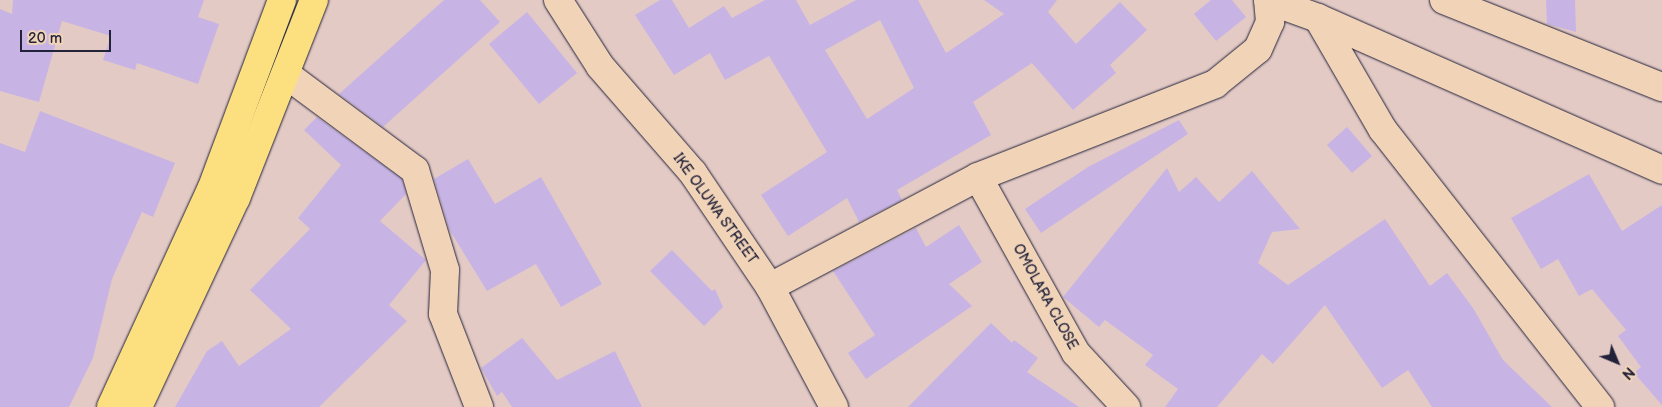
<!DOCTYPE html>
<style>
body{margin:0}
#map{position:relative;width:1662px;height:407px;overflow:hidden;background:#e4cac5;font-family:"Balsamiq Sans",sans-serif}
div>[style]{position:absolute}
.building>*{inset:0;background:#c7b4e4}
.roads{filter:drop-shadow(0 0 1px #22223b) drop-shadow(0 0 1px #22223b)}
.minor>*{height:28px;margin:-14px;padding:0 14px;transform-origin:14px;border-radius:14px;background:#f1d4b8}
.major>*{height:28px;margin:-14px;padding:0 14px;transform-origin:14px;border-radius:14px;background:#fce080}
span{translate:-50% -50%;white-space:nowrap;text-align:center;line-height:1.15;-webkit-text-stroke:5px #f1d4b8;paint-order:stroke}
.street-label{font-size:14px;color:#22223b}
.north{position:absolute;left:1592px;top:337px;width:50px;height:50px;-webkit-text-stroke:4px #f1d4b8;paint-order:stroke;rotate:135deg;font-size:14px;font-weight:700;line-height:20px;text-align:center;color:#22223b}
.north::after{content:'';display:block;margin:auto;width:18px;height:22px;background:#22223b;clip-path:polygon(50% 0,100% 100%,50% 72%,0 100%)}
.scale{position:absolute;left:20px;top:30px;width:91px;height:22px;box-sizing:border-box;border:2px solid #22223b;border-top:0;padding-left:6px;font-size:15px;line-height:18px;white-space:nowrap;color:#22223b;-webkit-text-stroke:4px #f1d4b8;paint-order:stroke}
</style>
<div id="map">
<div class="building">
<i style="clip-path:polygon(13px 0,204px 0,198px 17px,219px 24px,198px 84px,137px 63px,135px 70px,103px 60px,111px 36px,62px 21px,39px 102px,0 91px,0 9px,12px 14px)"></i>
<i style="clip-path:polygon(444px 0,480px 0,500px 22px,383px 127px,339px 94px)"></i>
<i style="clip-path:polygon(evenodd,660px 0,672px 0,689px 28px,724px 6px,732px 18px,765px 0,796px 0,810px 25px,856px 0,918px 0,946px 53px,1004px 14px,984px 0,1057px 0,1048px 12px,1076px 44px,1120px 2px,1147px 30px,1110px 65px,1116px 73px,1073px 110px,1032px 63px,973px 102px,991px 135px,897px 190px,902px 200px,859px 222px,847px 198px,788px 236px,761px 195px,827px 152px,769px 56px,725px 80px,710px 53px,674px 75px,635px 15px,660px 0,880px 20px,914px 88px,867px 119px,825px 50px,880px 20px)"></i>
<i style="clip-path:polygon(1211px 0,1232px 0,1246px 17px,1216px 41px,1194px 14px)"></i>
<i style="clip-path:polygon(1546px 0,1575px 0,1576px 32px,1547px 24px)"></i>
<i style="clip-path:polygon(527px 12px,577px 73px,539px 104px,489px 44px)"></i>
<i style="clip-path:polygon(40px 111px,175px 163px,153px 217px,142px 212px,112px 279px,93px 358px,69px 407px,0 407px,0 143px,25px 152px)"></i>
<i style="clip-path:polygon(317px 117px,402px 179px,406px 194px,380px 221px,426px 260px,389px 305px,407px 321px,319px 407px,175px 407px,207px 351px,222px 341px,239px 366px,291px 329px,250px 290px,310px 229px,298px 218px,341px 165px,304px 130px)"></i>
<i style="clip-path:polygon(1179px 120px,1188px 134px,1041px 233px,1025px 209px,1088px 167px)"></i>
<i style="clip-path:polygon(1347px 127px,1372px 156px,1352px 173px,1327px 145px)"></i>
<i style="clip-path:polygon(468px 159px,495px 204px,541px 177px,602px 284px,561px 307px,536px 264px,487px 291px,449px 229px,434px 179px)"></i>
<i style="clip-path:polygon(1167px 168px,1179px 192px,1196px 177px,1219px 202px,1252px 171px,1300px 229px,1272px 232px,1258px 263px,1288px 285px,1385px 219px,1430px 286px,1447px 273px,1473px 308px,1503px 360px,1552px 407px,1432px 407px,1408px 370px,1382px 388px,1325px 305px,1273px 364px,1262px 354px,1217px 407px,1165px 407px,1178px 389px,1145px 365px,1153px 355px,1105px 320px,1099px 327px,1063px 297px)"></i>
<i style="clip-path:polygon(1589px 174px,1622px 231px,1662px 205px,1662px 405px,1634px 373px,1641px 367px,1618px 336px,1626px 330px,1592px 289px,1579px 296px,1558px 259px,1541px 269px,1511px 218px)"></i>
<i style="clip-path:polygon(959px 225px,982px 262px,949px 284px,972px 306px,866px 379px,848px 353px,875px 335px,833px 271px,916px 228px,926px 247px)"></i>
<i style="clip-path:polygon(672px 250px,712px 291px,715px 289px,723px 307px,704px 326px,650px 271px)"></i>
<i style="clip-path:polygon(991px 323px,1012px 343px,1014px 340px,1038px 358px,1027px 372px,1079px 407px,908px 407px)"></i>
<i style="clip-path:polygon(522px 338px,557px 380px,615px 351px,642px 407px,512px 407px,502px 392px,497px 396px,481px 368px)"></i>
</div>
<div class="roads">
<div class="minor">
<i style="left:558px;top:0;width:78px;rotate:57.5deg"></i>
<i style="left:600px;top:66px;width:142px;rotate:49deg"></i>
<i style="left:693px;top:173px;width:138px;rotate:56deg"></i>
<i style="left:770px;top:287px;width:136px;rotate:61.9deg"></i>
<i style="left:1444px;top:0;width:235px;rotate:21.8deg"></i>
<i style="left:1318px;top:18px;width:376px;rotate:23.8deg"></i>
<i style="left:287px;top:75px;width:159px;rotate:36.6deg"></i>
<i style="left:415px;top:170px;width:104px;rotate:73.3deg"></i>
<i style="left:445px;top:270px;width:44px;rotate:92.6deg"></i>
<i style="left:443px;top:314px;width:100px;rotate:68.8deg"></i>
<i style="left:978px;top:177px;width:201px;rotate:60.9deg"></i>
<i style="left:1076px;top:353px;width:74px;rotate:47.2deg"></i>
<i style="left:770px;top:287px;width:235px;rotate:-27.9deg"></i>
<i style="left:978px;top:177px;width:255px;rotate:-21.4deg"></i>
<i style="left:1215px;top:84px;width:55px;rotate:-39.1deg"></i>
<i style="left:1258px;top:49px;width:30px;rotate:-66deg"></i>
<i style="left:1270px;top:22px;width:22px;rotate:-95deg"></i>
<i style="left:1268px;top:0;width:53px;rotate:19.8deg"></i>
<i style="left:1318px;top:18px;width:129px;rotate:59.9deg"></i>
<i style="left:1383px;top:130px;width:352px;rotate:51.9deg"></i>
</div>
<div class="major">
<i style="left:111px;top:407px;width:239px;rotate:-65.3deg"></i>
<i style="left:211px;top:190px;width:203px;rotate:-69.5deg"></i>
<i style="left:138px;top:407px;width:231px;rotate:-64.9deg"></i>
<i style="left:236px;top:198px;width:213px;rotate:-68.5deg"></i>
</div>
</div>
<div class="street-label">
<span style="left:715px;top:209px;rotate:54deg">IKE OLUWA STREET</span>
<span style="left:1045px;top:297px;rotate:61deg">OMOLARA CLOSE</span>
</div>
<div class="north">N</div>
<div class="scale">20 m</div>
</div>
